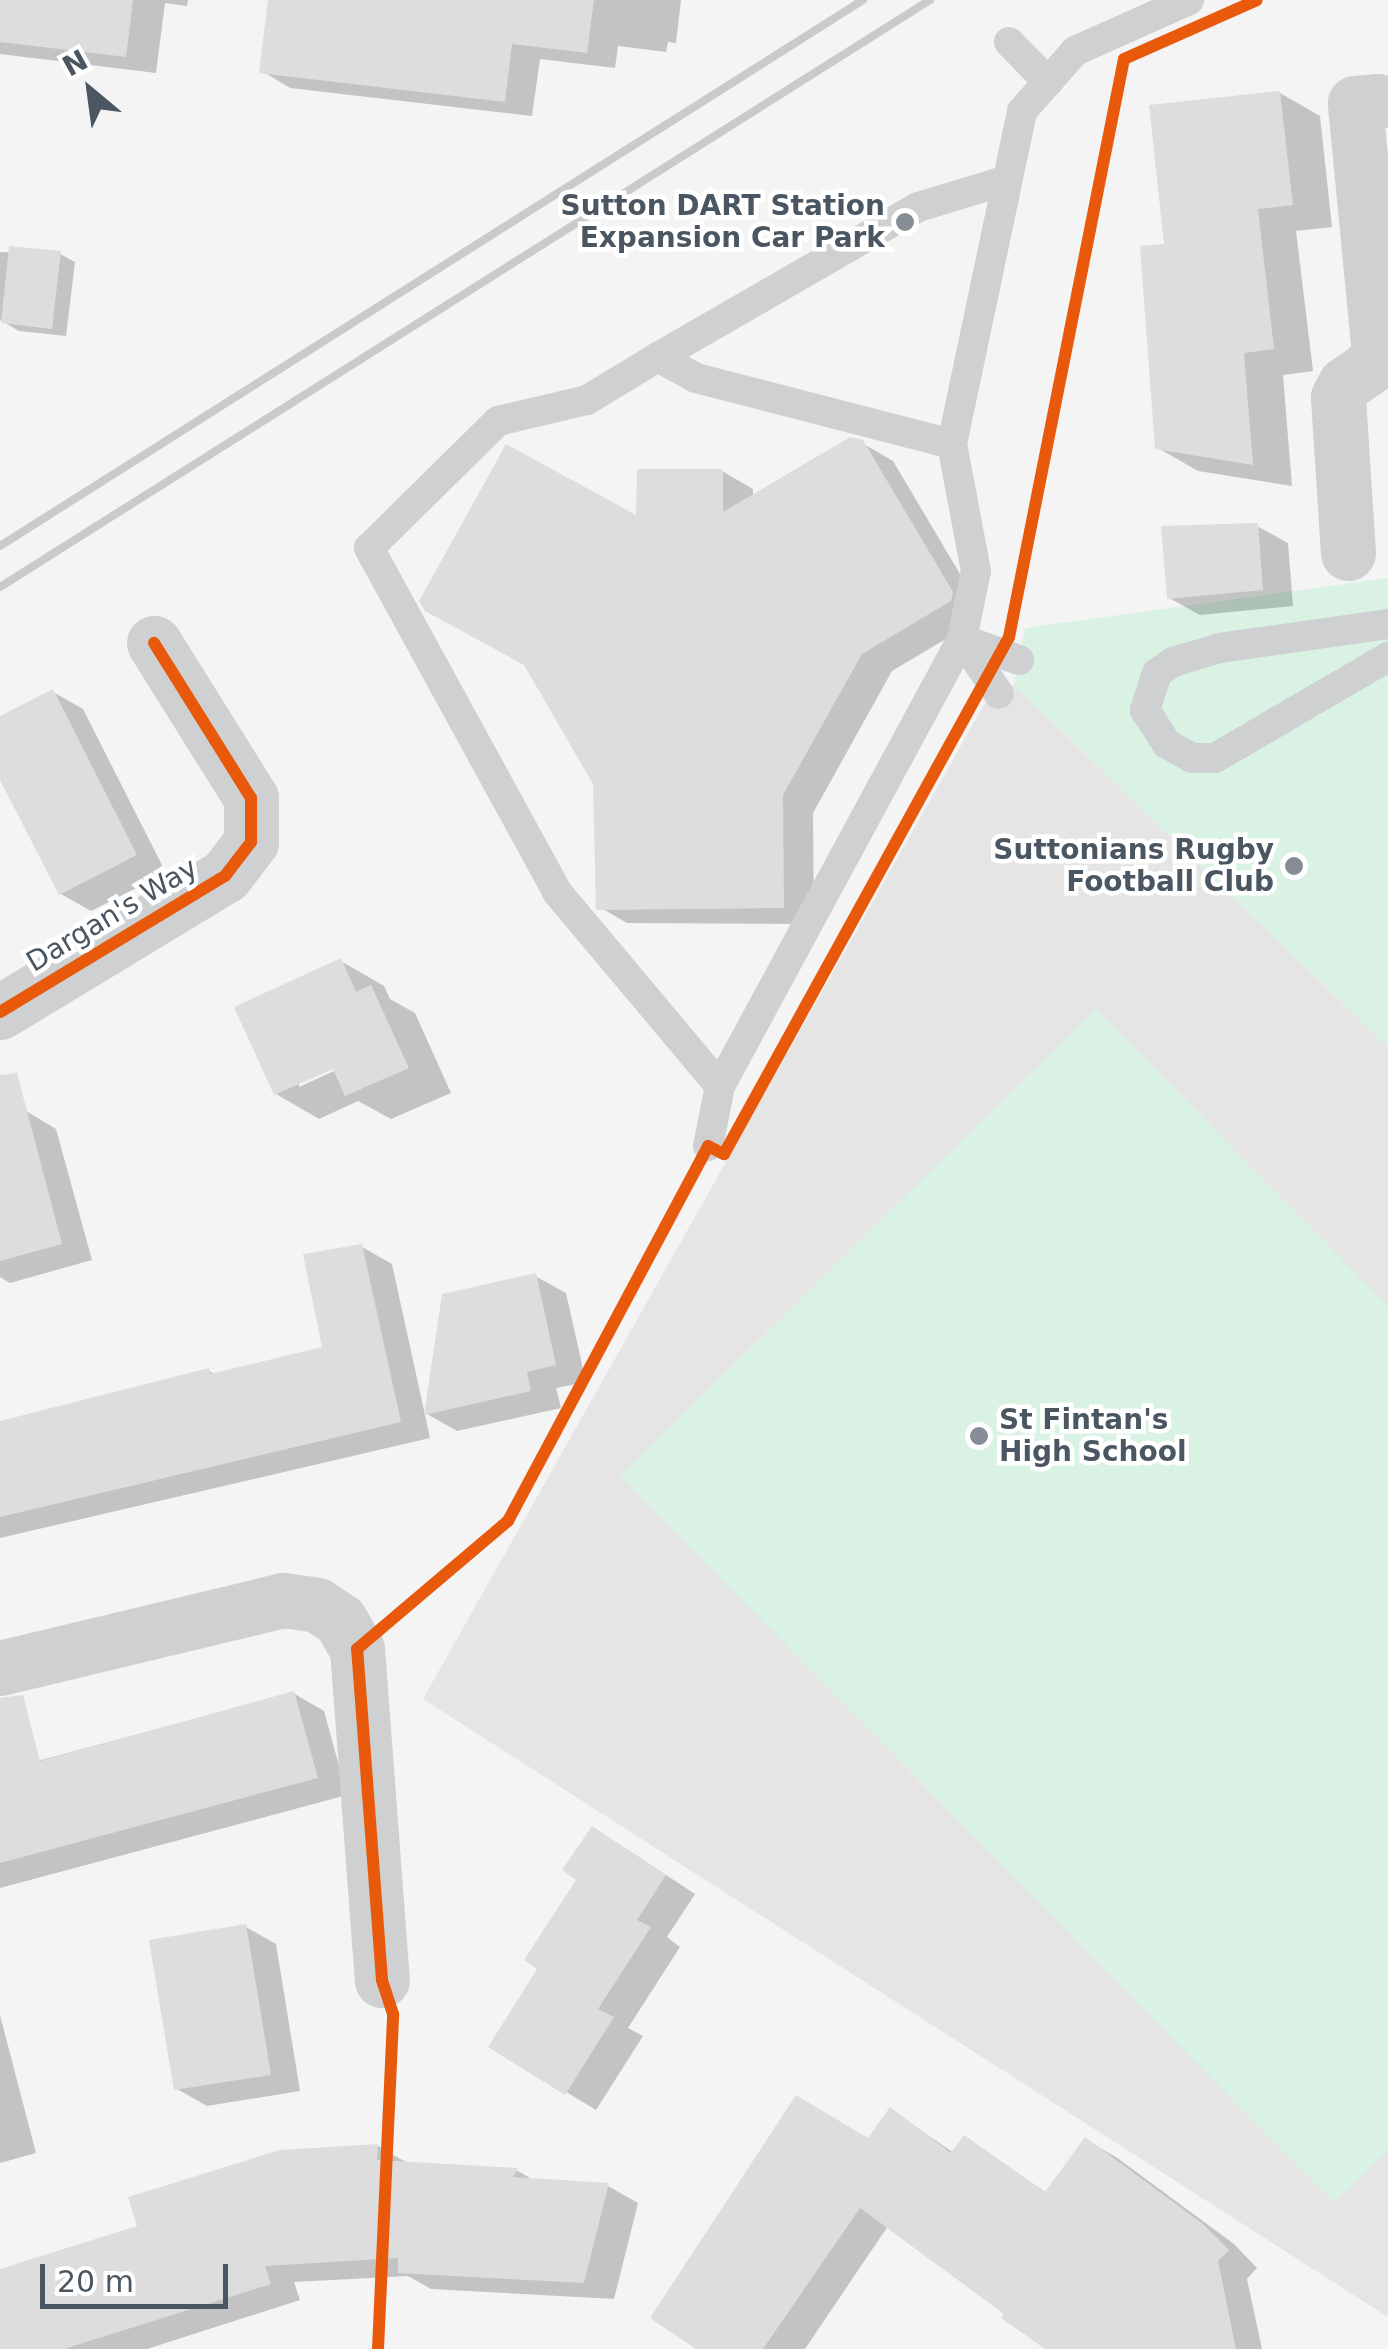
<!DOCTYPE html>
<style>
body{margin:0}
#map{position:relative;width:1388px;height:2349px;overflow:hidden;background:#f4f4f4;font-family:"DejaVu Sans",sans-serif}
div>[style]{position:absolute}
.education>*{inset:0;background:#e6e5e6}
.green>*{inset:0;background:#d9f2e3}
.shadow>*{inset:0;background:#0003}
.building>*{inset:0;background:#ddddde}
.service>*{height:30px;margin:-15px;padding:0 15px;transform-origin:15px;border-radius:15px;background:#ced0d2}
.minor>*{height:55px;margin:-27.5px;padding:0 27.5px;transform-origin:27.5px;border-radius:27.5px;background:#ced0d2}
.rail>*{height:8px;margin:-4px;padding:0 4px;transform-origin:4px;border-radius:4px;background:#c9cacc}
.cycleway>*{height:12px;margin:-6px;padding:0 6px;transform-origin:6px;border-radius:6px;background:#e8590c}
.dots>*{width:28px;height:28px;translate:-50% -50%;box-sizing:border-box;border:5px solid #fff;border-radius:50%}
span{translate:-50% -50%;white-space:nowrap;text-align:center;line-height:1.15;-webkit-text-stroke:9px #fff;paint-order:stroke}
.poi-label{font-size:28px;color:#4a5661;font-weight:700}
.right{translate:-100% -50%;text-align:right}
.left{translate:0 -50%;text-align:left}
.street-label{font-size:28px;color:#4a5661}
.north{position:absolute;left:40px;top:40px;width:100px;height:100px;-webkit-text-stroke:8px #fff;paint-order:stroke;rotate:331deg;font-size:28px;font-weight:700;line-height:40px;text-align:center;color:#4a5661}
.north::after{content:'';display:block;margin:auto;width:35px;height:45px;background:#4a5661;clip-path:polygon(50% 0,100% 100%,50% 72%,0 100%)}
.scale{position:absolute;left:40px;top:2264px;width:188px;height:45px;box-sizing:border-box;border:5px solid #4a5661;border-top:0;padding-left:12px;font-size:30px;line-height:35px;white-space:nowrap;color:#4a5661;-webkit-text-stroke:8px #fff;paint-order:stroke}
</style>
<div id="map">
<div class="education">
<i style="clip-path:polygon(1014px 685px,1388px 1047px,1388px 2317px,423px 1699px,986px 701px)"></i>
</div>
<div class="green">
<i style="clip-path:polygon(1388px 578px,1388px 1047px,1014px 685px,1025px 628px)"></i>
<i style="clip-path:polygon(1096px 1009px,1388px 1306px,1388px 2150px,1334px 2203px,620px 1476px)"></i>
</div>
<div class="shadow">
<i style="clip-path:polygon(0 0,188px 0,187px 6px,165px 3px,156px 73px,0 54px)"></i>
<i style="clip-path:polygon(270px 0,681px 0,676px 43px,668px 42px,666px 52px,618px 46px,615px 68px,540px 59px,532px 116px,290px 88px,262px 71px)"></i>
<i style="clip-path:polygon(1280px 93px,1320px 116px,1332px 227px,1296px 231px,1313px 371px,1283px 375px,1292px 486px,1198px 471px,1158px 448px,1166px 246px)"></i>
<i style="clip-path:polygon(0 252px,60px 254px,75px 262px,66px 336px,19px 331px,0 320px)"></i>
<i style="clip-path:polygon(862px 443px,893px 461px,982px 611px,981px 618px,892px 671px,813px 813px,814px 924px,627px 923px,596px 905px,639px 519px,722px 471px,753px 489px,753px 497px)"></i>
<i style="clip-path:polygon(1257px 526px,1288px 543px,1293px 606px,1200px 615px,1169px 598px)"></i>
<i style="clip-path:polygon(53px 692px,83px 709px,166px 873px,91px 911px,61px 894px,0 774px,0 719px)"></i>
<i style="clip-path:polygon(evenodd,341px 961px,384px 986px,390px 999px,415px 1013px,451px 1093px,391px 1119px,358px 1101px,319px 1119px,276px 1094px,341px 961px,343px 1061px,345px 1066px,299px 1087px,299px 1081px,343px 1061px)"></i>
<i style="clip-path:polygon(26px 1111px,56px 1129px,92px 1260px,10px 1283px,0 1277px,0 1118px)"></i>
<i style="clip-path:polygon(362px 1247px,392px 1264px,430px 1438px,0 1538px,0 1424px,209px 1371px,216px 1375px,325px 1349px)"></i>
<i style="clip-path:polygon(535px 1276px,566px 1293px,586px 1382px,556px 1388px,561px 1408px,457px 1431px,427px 1414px)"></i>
<i style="clip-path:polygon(293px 1693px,324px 1711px,347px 1795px,0 1888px,0 1771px)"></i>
<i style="clip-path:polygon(622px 1846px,695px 1894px,667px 1937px,680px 1947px,628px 2028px,643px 2036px,596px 2110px,492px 2047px)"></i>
<i style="clip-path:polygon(246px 1927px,276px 1944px,300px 2091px,207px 2106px,177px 2089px)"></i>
<i style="clip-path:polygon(0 2015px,36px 2153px,0 2163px)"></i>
<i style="clip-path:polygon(891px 2110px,954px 2153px,965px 2138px,1047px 2193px,1086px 2140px,1116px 2157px,1234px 2244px,1257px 2268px,1247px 2279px,1262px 2349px,1052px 2349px,888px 2226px,805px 2349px,700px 2349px)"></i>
<i style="clip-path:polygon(378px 2146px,409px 2164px,518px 2171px,535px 2181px,608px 2186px,638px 2203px,614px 2299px,431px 2289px,408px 2276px,294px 2282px,300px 2300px,147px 2349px,0 2349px,0 2272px,140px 2227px,280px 2152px)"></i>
</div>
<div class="building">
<i style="clip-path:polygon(0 0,133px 0,126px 57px,0 42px)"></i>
<i style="clip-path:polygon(268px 0,594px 0,587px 53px,512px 44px,505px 102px,259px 73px)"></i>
<i style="clip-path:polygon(1280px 91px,1293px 205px,1258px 209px,1274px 349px,1244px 353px,1253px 465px,1155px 449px,1140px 246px,1164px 244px,1149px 105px)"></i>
<i style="clip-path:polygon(9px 246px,61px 251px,52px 329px,1px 323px)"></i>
<i style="clip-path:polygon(850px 437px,863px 440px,953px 592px,951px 601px,862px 654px,783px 795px,784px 908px,596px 910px,593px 784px,524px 665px,425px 611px,419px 601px,506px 444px,636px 515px,637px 469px,723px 469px,723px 512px)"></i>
<i style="clip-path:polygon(1258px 523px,1263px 590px,1167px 599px,1161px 526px)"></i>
<i style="clip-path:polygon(53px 689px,137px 855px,59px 895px,0 780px,0 716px)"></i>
<i style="clip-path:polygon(341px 958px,356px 992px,371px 985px,409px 1068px,345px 1096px,333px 1069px,274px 1095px,234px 1007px)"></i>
<i style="clip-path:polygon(17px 1073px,62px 1244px,0 1261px,0 1075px)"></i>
<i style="clip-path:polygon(362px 1244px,401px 1422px,0 1517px,0 1421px,209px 1368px,210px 1374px,322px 1347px,303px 1254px)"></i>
<i style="clip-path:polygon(536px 1273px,556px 1365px,527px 1372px,531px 1391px,424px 1415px,442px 1294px)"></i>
<i style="clip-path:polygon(294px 1691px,318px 1778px,0 1863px,0 1698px,23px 1695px,40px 1761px)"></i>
<i style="clip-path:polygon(592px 1826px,666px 1875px,637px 1920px,651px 1927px,598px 2009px,614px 2017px,565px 2095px,488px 2047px,537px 1969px,524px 1960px,576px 1880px,562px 1870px)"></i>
<i style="clip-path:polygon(246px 1924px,271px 2075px,174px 2090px,149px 1940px)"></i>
<i style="clip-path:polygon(796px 2095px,868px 2138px,890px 2107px,951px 2153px,964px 2135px,1045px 2192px,1085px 2137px,1203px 2224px,1229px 2250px,1218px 2261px,1236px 2349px,1045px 2349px,1001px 2318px,1004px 2314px,860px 2208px,763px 2349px,696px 2349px,650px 2318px)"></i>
<i style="clip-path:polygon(378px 2144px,377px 2160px,518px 2168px,513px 2177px,609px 2183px,584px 2283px,398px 2273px,398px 2258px,265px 2266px,271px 2284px,64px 2349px,0 2349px,0 2269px,137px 2226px,128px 2197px,280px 2150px)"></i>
</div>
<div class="service">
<i style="left:1009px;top:42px;width:56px;rotate:45.7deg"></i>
<i style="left:1007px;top:180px;width:93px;rotate:163.1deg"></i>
<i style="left:918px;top:207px;width:300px;rotate:150deg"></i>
<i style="left:658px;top:357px;width:43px;rotate:28.9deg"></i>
<i style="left:696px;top:378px;width:264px;rotate:14.5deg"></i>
<i style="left:952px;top:444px;width:340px;rotate:-78.1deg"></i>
<i style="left:1022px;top:111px;width:80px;rotate:-48.5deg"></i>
<i style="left:1075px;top:51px;width:125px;rotate:-24.1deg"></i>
<i style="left:658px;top:357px;width:83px;rotate:148.8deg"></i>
<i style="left:587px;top:400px;width:91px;rotate:166.7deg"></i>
<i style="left:498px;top:421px;width:181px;rotate:135.4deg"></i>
<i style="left:369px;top:548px;width:392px;rotate:61.3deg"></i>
<i style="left:557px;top:892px;width:253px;rotate:50deg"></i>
<i style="left:1388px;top:624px;width:170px;rotate:171.9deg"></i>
<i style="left:1220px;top:648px;width:49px;rotate:163.4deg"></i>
<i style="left:1173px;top:662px;width:19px;rotate:145deg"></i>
<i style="left:1157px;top:673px;width:39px;rotate:108deg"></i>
<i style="left:1145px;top:710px;width:40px;rotate:57.1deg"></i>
<i style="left:1167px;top:744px;width:29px;rotate:29deg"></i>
<i style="left:1192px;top:758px;width:23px"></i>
<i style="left:1215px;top:758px;width:200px;rotate:-30.3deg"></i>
<i style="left:962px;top:639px;width:66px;rotate:56.1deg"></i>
<i style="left:962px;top:639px;width:61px;rotate:20.2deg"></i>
<i style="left:708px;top:1146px;width:61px;rotate:-78.7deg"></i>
<i style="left:720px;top:1086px;width:508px;rotate:-61.57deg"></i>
<i style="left:962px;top:639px;width:69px;rotate:-78.4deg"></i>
<i style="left:976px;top:571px;width:129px;rotate:-100.7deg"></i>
</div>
<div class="minor">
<i style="left:1348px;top:553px;width:156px;rotate:-93.7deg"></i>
<i style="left:1338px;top:397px;width:15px;rotate:-62deg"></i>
<i style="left:1345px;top:384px;width:28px;rotate:-35deg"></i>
<i style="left:1368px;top:368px;width:18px;rotate:-52deg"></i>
<i style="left:1379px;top:354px;width:252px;rotate:-95.5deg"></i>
<i style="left:1355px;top:103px;width:23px;rotate:-5deg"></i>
<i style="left:0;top:1012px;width:263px;rotate:-31.2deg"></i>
<i style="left:225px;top:876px;width:43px;rotate:-52.6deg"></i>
<i style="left:251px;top:842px;width:44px;rotate:-90deg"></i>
<i style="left:251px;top:798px;width:183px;rotate:-122deg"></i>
<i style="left:0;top:1668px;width:291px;rotate:-13.5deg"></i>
<i style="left:283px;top:1600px;width:34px;rotate:8deg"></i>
<i style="left:317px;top:1605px;width:27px;rotate:33deg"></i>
<i style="left:340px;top:1620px;width:34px;rotate:60deg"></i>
<i style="left:357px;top:1649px;width:332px;rotate:85.7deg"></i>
</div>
<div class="rail">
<i style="left:0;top:546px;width:1021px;rotate:-32.32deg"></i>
<i style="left:0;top:587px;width:1100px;rotate:-32.26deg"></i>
</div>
<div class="cycleway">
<i style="left:0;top:1012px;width:263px;rotate:-31.2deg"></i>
<i style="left:225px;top:876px;width:43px;rotate:-52.6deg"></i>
<i style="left:251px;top:842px;width:44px;rotate:-90deg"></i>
<i style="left:251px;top:798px;width:183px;rotate:-122deg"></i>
<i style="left:378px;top:2349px;width:335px;rotate:-87.4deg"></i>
<i style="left:393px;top:2014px;width:36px;rotate:-108deg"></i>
<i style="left:382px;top:1980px;width:332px;rotate:-94.3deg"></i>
<i style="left:357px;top:1649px;width:198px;rotate:-40.3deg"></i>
<i style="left:508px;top:1521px;width:425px;rotate:-61.9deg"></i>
<i style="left:708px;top:1146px;width:18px;rotate:27deg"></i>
<i style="left:724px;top:1154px;width:590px;rotate:-61.13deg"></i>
<i style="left:1009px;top:637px;width:589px;rotate:-78.75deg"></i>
<i style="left:1124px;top:59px;width:145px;rotate:-23.9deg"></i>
</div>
<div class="dots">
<i style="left:905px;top:222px;background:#868d94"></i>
<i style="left:1294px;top:866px;background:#868d94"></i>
<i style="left:979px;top:1436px;background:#868d94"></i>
</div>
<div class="poi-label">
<span class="right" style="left:885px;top:222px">Sutton DART Station<br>Expansion Car Park</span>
<span class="right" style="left:1274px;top:866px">Suttonians Rugby<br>Football Club</span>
<span class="left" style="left:999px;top:1436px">St Fintan's<br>High School</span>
</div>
<div class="street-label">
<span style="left:112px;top:915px;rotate:-31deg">Dargan's Way</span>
</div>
<div class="north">N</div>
<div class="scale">20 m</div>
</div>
